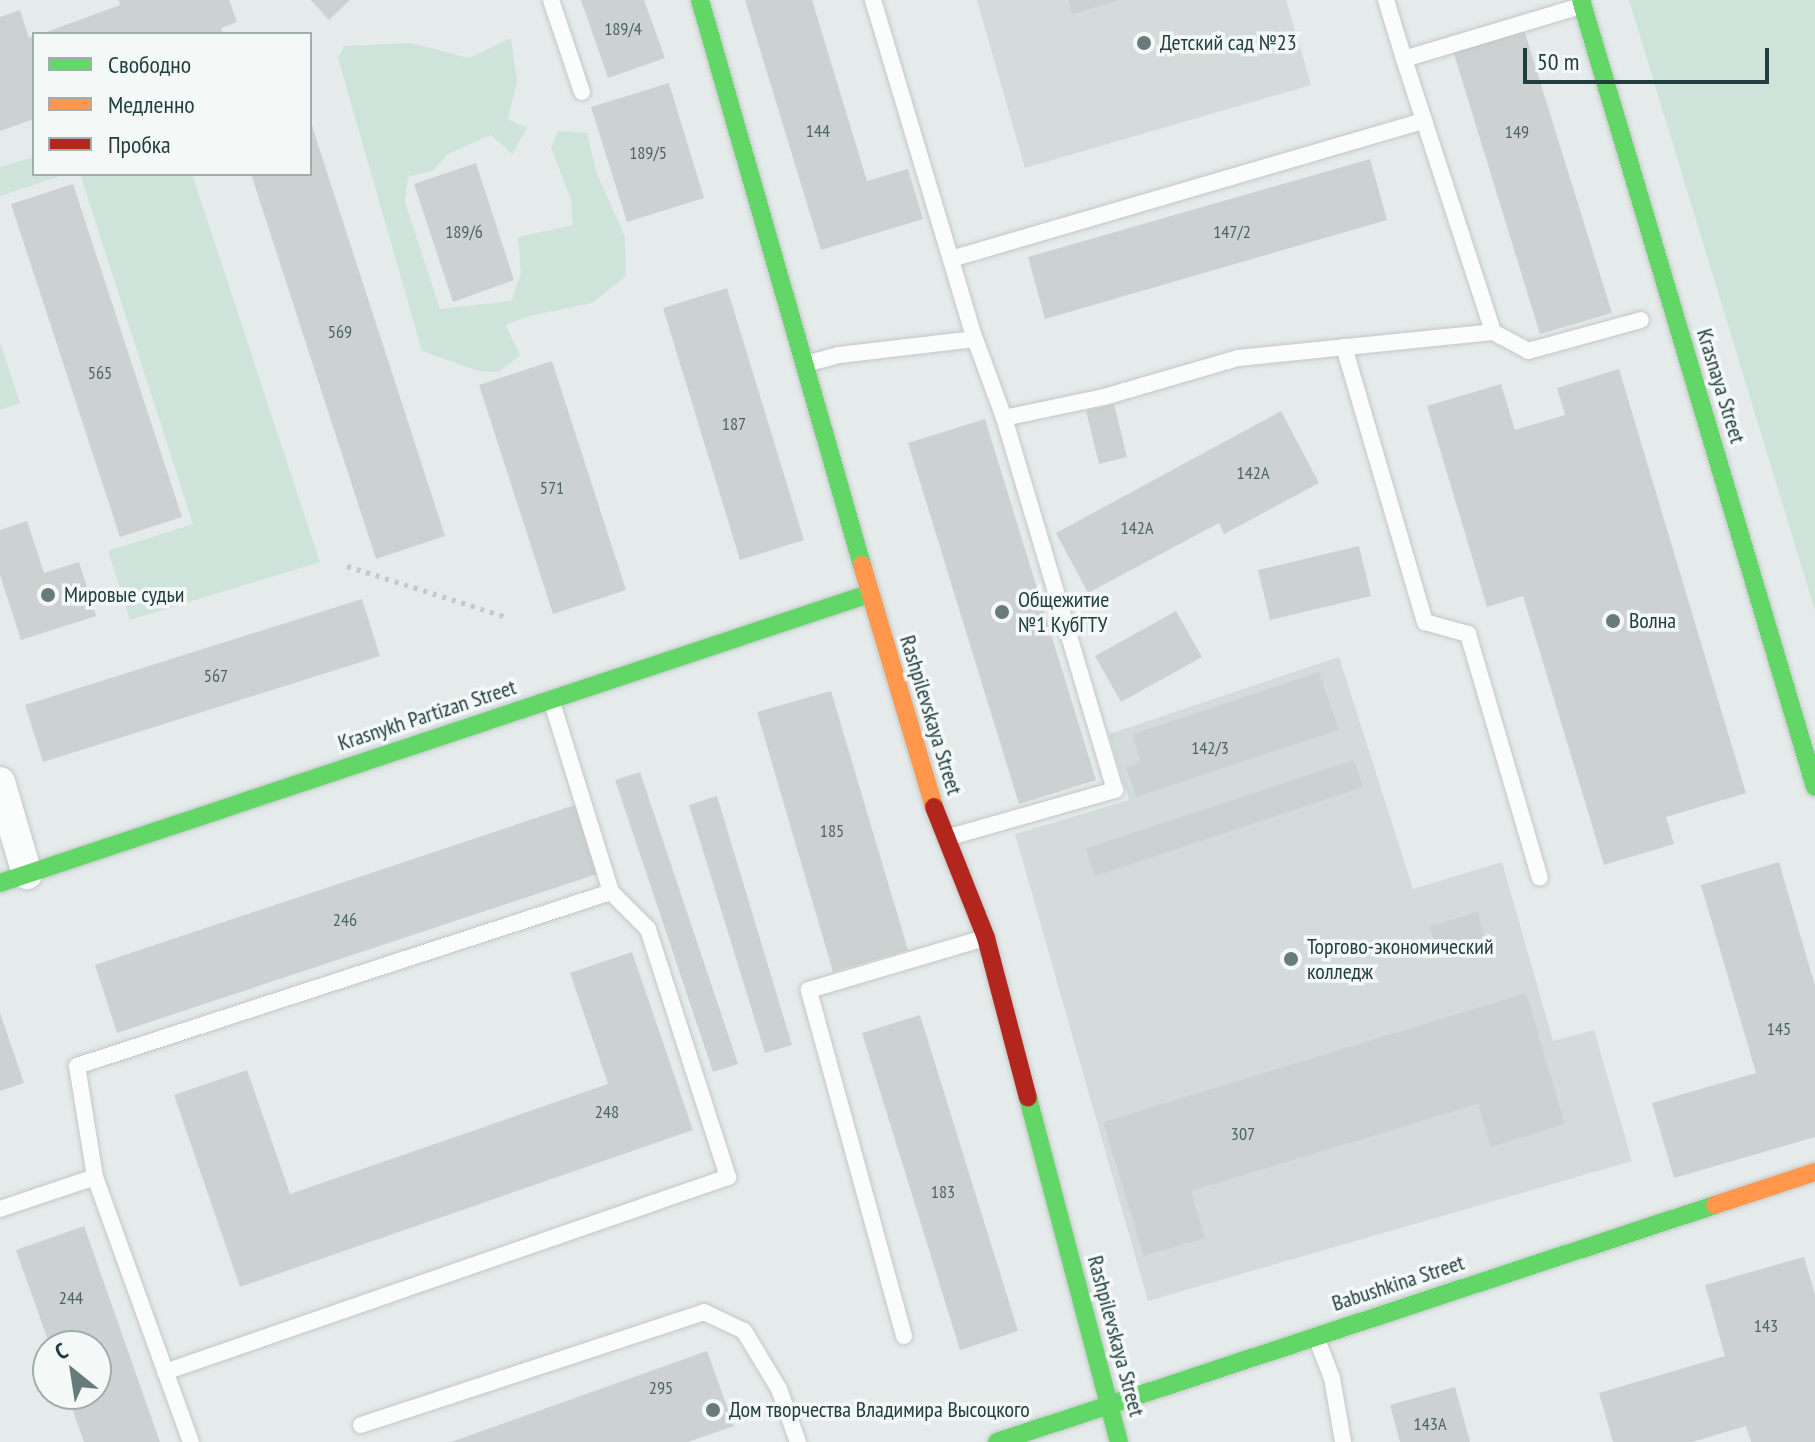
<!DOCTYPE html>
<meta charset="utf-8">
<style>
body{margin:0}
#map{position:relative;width:1815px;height:1442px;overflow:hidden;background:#e5ebea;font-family:"PT Sans Narrow",sans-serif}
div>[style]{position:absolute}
.built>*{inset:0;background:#d3dcda}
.green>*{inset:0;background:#cee4db}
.building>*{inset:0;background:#ccd2d1}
.path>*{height:5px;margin-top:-2.5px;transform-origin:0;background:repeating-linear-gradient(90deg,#c1cbca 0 4px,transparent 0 10px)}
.roads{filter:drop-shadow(0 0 2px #c2c8c7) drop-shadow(0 0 2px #c2c8c7)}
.lane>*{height:16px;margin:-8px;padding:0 8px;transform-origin:8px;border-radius:8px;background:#fbfcfc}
.street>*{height:30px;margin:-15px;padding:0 15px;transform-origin:15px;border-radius:15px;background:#fbfcfc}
.fast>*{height:18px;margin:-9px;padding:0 9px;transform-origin:9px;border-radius:9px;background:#63d668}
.slow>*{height:18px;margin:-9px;padding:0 9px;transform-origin:9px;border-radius:9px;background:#ff974d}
.jam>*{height:18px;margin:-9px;padding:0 9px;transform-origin:9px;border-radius:9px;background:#b3261e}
.dots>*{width:22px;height:22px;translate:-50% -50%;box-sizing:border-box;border:4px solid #f4f9f8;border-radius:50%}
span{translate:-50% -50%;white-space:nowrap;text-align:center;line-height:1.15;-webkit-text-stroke:7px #f4f9f8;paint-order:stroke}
.number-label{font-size:18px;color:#4d6464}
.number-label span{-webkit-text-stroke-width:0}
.poi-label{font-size:22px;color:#223e3e}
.left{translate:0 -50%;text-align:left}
.street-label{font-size:22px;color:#223e3e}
.legend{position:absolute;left:32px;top:32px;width:280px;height:144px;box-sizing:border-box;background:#f4f9f8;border:2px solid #a0aeae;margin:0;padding:10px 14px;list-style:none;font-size:24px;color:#223e3e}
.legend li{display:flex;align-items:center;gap:16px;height:40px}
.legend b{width:40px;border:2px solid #a0aeae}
.north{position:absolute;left:32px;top:1330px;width:80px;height:80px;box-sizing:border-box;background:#f4f9f8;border:2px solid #a0aeae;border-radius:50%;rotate:330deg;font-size:22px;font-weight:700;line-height:32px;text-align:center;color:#223e3e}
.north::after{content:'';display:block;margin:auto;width:28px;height:36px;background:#667b7a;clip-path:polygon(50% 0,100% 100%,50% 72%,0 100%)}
.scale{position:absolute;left:1523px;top:48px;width:246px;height:36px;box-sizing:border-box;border:4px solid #223e3e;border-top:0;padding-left:10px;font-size:24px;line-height:28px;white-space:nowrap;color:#223e3e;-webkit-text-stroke:6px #f4f9f8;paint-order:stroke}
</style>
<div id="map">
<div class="built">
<i style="clip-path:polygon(977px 0,1286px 0,1311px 85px,1025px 168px)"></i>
<i style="clip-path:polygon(1339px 657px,1413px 889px,1502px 862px,1553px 1041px,1594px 1030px,1632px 1161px,1148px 1301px,1015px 834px,1129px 800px,1109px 734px)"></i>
</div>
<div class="green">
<i style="clip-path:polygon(1629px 0,1815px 0,1815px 611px)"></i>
<i style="clip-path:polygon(511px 38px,517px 82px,508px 119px,527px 128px,512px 154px,491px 135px,448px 154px,434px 170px,408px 177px,405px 202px,440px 309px,511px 301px,521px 273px,518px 237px,573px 225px,571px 200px,551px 148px,558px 131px,587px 133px,597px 174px,625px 237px,626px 276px,592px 303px,529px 316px,506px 325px,520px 356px,498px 372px,478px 371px,422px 351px,338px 58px,344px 46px,410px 43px,469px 58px)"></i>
<i style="clip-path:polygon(34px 157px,34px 174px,66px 174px,0 196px,0 167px)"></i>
<i style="clip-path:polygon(80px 174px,192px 174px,320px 562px,130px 620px,108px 551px,193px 524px)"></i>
<i style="clip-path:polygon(0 342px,20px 403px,0 410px)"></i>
</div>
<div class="building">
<i style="clip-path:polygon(119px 0,229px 0,237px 22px,221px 28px,223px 34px,41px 34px,120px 5px)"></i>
<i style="clip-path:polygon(311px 0,350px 0,329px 20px)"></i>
<i style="clip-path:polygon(581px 0,644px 0,665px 58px,608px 78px)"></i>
<i style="clip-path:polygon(745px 0,812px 0,867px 181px,908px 169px,923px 219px,821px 250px)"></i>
<i style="clip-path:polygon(1068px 0,1116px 0,1117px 1px,1072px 14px)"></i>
<i style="clip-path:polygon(20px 10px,29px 38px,34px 36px,34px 119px,0 131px,0 17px)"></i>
<i style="clip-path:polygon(1524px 30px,1612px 313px,1540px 334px,1453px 51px)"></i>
<i style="clip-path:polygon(669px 83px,704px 198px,627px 222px,591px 107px)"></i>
<i style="clip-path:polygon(311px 123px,445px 536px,376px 559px,251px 174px,310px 174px)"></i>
<i style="clip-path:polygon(1370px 159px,1387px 220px,1045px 319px,1028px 257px)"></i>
<i style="clip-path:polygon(476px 163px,514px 280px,453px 302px,414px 184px)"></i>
<i style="clip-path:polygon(73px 184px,182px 517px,120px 537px,11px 204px)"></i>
<i style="clip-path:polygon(727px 288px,804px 540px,740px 560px,663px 308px)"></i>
<i style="clip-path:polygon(552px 361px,626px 590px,553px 614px,479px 385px)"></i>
<i style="clip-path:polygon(1619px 369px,1746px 793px,1666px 817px,1674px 844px,1604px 865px,1523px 596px,1487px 607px,1427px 406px,1501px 384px,1515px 430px,1565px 415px,1557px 388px)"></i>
<i style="clip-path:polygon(1114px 404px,1127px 457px,1099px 464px,1086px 411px)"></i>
<i style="clip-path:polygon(1281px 411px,1319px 483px,1224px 534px,1219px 523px,1088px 593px,1056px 533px)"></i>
<i style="clip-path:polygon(985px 419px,1096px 780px,1019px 804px,908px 443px)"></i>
<i style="clip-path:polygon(27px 521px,44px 573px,79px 562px,96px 616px,21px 640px,0 575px,0 530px)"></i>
<i style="clip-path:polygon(1359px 546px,1371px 596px,1270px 620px,1258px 570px)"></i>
<i style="clip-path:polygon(362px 599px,380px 656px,43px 762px,25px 705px)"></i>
<i style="clip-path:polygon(1176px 611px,1202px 657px,1121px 702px,1095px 656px)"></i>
<i style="clip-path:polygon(1319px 672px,1339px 730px,1136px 797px,1126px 768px,1141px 762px,1132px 734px)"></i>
<i style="clip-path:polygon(831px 691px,908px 950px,833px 972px,757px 712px)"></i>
<i style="clip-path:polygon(1354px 760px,1363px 787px,1095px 876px,1086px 848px)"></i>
<i style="clip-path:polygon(640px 772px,738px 1064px,713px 1072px,615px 780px)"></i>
<i style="clip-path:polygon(717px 796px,792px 1045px,765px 1053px,689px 805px)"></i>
<i style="clip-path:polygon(575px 805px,597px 874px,117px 1033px,95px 965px)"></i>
<i style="clip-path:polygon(1779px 862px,1815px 986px,1815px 1137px,1674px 1178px,1652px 1103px,1756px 1073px,1701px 885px)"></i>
<i style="clip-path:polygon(1478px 912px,1486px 945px,1438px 958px,1430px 926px)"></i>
<i style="clip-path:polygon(632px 952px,693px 1130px,240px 1287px,174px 1095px,247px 1070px,290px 1194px,608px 1084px,570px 973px)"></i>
<i style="clip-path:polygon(1526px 993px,1565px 1124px,1491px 1147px,1478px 1104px,1191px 1191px,1205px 1238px,1144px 1256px,1103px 1122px)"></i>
<i style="clip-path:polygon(0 1013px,24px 1083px,0 1091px)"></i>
<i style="clip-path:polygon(920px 1015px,1018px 1331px,960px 1350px,862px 1033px)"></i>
<i style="clip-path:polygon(84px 1226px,160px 1442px,84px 1442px,67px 1394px,96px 1394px,96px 1346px,50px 1346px,16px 1250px)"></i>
<i style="clip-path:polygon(1804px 1257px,1815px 1295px,1815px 1442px,1751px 1442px,1746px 1426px,1692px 1442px,1613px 1442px,1599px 1393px,1725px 1356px,1705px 1285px)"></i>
<i style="clip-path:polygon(707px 1351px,734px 1426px,688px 1442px,451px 1442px)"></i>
<i style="clip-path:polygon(1455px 1387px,1470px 1442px,1400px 1442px,1390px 1405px)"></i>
</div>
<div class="path">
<i style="left:347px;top:566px;width:165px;rotate:17.7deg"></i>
</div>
<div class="roads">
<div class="lane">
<i style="left:551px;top:0;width:97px;rotate:71.4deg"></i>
<i style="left:873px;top:0;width:354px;rotate:73.3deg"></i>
<i style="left:975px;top:339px;width:84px;rotate:69.8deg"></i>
<i style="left:1004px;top:418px;width:102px;rotate:-11.9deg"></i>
<i style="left:1104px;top:397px;width:140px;rotate:-16.2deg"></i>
<i style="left:1238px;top:358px;width:256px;rotate:-5.8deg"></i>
<i style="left:1493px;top:332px;width:40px;rotate:28deg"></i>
<i style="left:1528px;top:351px;width:117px;rotate:-15.3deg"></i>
<i style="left:1386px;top:0;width:62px;rotate:73deg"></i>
<i style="left:1404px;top:59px;width:185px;rotate:-16.7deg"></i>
<i style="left:1404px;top:59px;width:287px;rotate:71.9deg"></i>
<i style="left:951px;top:259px;width:493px;rotate:-16.3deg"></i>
<i style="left:1344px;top:347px;width:287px;rotate:73.6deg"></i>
<i style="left:1425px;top:622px;width:45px;rotate:15.6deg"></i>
<i style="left:1468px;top:634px;width:254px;rotate:73.6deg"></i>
<i style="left:809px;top:363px;width:31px;rotate:-15deg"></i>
<i style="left:839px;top:355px;width:137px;rotate:-6.7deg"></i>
<i style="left:946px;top:838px;width:176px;rotate:-15.9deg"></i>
<i style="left:1115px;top:790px;width:388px;rotate:-106.6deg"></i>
<i style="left:95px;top:1177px;width:112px;rotate:-99.2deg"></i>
<i style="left:77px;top:1066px;width:562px;rotate:-18.05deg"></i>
<i style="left:0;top:1209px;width:100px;rotate:-18.6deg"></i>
<i style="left:95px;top:1177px;width:282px;rotate:70.1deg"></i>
<i style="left:904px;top:1336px;width:359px;rotate:-105.4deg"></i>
<i style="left:809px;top:990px;width:183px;rotate:-16.5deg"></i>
<i style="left:1316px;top:1337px;width:44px;rotate:68.7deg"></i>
<i style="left:1332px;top:1378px;width:65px;rotate:80.2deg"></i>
<i style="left:165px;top:1372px;width:596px;rotate:-19.1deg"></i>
<i style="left:728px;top:1177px;width:261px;rotate:-107.9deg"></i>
<i style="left:648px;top:929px;width:52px;rotate:-135deg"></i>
<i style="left:611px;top:892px;width:198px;rotate:-107.3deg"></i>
<i style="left:361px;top:1425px;width:361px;rotate:-18.2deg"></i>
<i style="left:704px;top:1312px;width:44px;rotate:25.4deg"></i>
<i style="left:744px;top:1331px;width:68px;rotate:58.9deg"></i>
<i style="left:779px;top:1389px;width:56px;rotate:70.3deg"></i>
</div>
<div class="street">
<i style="left:0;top:782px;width:96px;rotate:73.6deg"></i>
</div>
<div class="fast">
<i style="left:700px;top:0;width:588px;rotate:74deg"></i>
<i style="left:1581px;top:0;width:821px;rotate:73.44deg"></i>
<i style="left:0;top:883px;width:916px;rotate:-18.4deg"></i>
<i style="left:1028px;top:1098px;width:356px;rotate:75.2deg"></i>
<i style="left:997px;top:1442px;width:756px;rotate:-18.27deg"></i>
</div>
<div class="slow">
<i style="left:862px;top:565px;width:252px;rotate:73.4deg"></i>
<i style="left:1715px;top:1205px;width:105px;rotate:-18.3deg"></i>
</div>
<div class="jam">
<i style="left:934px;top:807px;width:141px;rotate:68.3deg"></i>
<i style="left:986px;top:938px;width:165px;rotate:75.3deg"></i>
</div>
</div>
<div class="dots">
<i style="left:1144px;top:43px;background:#667b7a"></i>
<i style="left:48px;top:595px;background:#667b7a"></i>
<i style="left:1002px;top:612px;background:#667b7a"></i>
<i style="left:1613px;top:621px;background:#667b7a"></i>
<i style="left:1291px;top:959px;background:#667b7a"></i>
<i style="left:713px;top:1410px;background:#667b7a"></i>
</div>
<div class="number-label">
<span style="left:623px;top:29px">189/4</span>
<span style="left:818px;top:131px">144</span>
<span style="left:1517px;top:132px">149</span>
<span style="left:648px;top:153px">189/5</span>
<span style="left:464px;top:232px">189/6</span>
<span style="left:1232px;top:232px">147/2</span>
<span style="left:340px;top:332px">569</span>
<span style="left:100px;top:373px">565</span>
<span style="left:734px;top:424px">187</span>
<span style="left:1253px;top:473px">142А</span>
<span style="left:552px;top:488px">571</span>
<span style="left:1137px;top:528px">142А</span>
<span style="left:216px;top:676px">567</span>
<span style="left:1210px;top:748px">142/3</span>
<span style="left:832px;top:831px">185</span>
<span style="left:345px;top:920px">246</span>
<span style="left:1779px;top:1029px">145</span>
<span style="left:607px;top:1112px">248</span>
<span style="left:1243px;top:1134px">307</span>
<span style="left:943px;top:1192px">183</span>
<span style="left:71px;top:1298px">244</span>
<span style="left:1766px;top:1326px">143</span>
<span style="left:661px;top:1388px">295</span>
<span style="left:1430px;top:1424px">143А</span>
</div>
<div class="poi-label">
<span class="left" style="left:1160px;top:43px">Детский сад №23</span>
<span class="left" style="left:64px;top:595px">Мировые судьи</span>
<span class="left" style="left:1018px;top:612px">Общежитие<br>№1 КубГТУ</span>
<span class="left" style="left:1629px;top:621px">Волна</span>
<span class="left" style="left:1307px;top:959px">Торгово-экономический<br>колледж</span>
<span class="left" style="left:729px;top:1410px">Дом творчества Владимира Высоцкого</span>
</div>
<div class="street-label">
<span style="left:1721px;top:386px;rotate:73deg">Krasnaya Street</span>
<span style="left:427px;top:715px;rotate:-18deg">Krasnykh Partizan Street</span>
<span style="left:931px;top:715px;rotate:73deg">Rashpilevskaya Street</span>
<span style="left:1398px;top:1283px;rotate:-18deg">Babushkina Street</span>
<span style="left:1116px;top:1336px;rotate:75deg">Rashpilevskaya Street</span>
</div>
<ul class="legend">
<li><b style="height:10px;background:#63d668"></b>Свободно</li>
<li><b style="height:10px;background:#ff974d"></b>Медленно</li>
<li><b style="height:10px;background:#b3261e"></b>Пробка</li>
</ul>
<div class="north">С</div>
<div class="scale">50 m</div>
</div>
